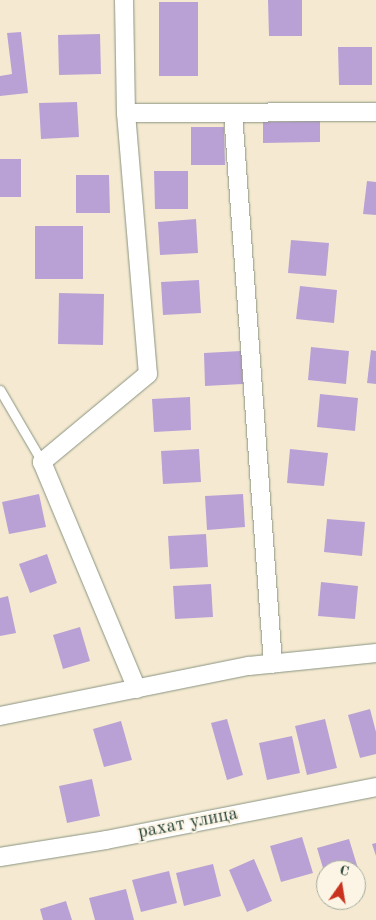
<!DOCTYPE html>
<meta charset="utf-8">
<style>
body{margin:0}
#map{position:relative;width:376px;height:920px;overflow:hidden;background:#f5ead1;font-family:"Old Standard TT",serif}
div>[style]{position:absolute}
.building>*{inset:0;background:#baa1d5}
.roads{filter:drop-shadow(0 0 1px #8a9482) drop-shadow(0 0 1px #8a9482)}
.service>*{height:9px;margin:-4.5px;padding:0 4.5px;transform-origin:4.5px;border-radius:4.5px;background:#fff}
.minor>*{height:18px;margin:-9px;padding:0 9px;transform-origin:9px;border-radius:9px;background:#fff}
span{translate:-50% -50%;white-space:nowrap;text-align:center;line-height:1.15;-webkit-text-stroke:4px #fcf5e5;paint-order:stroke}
.street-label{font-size:19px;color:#1f3d34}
.north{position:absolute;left:316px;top:860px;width:50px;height:50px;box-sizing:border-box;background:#fcf5e5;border:1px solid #a4ab9e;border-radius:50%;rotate:13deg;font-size:14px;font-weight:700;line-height:20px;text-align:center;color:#1f3d34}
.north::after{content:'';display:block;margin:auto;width:18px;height:22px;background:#c8321e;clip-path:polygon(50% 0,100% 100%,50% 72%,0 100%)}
</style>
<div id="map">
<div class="building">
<i style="clip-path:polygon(268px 0,302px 0,302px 36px,269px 36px)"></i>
<i style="clip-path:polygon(159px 2px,198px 2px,198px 76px,159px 76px)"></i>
<i style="clip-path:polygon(21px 32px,28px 93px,0 96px,0 76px,12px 74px,7px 33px)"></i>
<i style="clip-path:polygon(100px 34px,101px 74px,59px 75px,58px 35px)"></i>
<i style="clip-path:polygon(338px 47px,372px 47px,372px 85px,339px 85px)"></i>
<i style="clip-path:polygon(77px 102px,79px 137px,41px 139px,39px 103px)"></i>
<i style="clip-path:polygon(320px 121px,320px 142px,263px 143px,263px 122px)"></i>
<i style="clip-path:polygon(191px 127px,224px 127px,225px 165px,191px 165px)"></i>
<i style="clip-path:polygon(0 159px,21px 159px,21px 197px,0 197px)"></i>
<i style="clip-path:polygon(154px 171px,188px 171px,188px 209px,155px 209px)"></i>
<i style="clip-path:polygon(76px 175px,109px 175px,110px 213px,76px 213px)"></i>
<i style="clip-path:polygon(367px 181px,376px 182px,376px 215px,363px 214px)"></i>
<i style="clip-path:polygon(196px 219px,198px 253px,160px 255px,158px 222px)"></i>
<i style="clip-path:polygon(35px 226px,83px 226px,83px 279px,35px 279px)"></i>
<i style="clip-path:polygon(291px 240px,329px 243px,326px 276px,288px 273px)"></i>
<i style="clip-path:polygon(199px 280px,201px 313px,163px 315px,161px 282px)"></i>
<i style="clip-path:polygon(300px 286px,337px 290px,334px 323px,296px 319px)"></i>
<i style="clip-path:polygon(59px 293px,104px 294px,103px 345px,58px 344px)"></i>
<i style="clip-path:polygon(311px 347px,349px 351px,346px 384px,308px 380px)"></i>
<i style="clip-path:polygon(371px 350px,376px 351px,376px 384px,367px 383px)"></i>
<i style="clip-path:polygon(241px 351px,243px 384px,205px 386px,204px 353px)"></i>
<i style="clip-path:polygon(320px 394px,358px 398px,355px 431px,317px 427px)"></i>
<i style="clip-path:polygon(190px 397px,191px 430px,154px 432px,152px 399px)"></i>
<i style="clip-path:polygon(199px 449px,201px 482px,163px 484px,161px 451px)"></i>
<i style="clip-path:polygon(290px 449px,328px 453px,324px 486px,287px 483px)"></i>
<i style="clip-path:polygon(39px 494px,46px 527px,9px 534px,2px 502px)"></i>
<i style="clip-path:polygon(243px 494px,245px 527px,207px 530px,205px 496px)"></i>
<i style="clip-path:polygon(327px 519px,365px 522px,362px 556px,324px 552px)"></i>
<i style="clip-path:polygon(206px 534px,208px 567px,170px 569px,168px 536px)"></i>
<i style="clip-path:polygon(47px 554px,57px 583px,30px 593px,19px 564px)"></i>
<i style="clip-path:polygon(321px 582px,358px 586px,355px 619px,318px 616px)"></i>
<i style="clip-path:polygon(211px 584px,213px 617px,175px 619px,173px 586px)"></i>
<i style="clip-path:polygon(8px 596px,16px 633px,0 636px,0 598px)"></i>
<i style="clip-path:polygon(80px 627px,90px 661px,63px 669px,53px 635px)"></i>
<i style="clip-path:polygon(370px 709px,376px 732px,376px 754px,360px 758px,348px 715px)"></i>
<i style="clip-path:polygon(227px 719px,243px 775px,227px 780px,211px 723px)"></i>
<i style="clip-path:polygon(325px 719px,337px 768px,307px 775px,295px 726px)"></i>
<i style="clip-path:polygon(121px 721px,132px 760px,104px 767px,93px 729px)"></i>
<i style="clip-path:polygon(292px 736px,300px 773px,267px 780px,259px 743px)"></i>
<i style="clip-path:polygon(92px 779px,100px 816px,67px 823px,59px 786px)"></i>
<i style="clip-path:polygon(302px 837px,313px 873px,281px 882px,270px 846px)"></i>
<i style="clip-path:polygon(349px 839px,360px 875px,356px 876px,356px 870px,326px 870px,326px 878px,317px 848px)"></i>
<i style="clip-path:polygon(376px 843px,376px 856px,372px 844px)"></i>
<i style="clip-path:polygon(254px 859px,272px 901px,247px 912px,229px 870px)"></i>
<i style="clip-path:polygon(213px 864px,221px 896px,184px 906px,176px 873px)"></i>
<i style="clip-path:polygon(169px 871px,177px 903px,141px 912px,132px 880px)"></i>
<i style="clip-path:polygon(126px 889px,134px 920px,95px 920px,89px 898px)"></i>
<i style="clip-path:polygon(66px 901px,72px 920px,43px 920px,40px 909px)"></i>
</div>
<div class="roads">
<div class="service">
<i style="left:0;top:390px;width:83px;rotate:59.7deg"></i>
</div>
<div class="minor">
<i style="left:124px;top:0;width:113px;rotate:89deg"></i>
<i style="left:126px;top:113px;width:262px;rotate:85.2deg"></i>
<i style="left:148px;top:374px;width:138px;rotate:140.3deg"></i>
<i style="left:42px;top:462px;width:246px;rotate:67.3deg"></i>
<i style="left:126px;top:113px;width:250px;rotate:-0.2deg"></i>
<i style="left:233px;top:113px;width:552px;rotate:85.85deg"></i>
<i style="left:0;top:716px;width:254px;rotate:-11.4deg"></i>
<i style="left:249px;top:666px;width:128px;rotate:-5.8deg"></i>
<i style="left:0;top:857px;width:107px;rotate:-9.1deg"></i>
<i style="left:106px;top:840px;width:275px;rotate:-11.1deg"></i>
</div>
</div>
<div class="street-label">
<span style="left:188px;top:824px;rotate:-11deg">рахат улица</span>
</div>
<div class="north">С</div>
</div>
